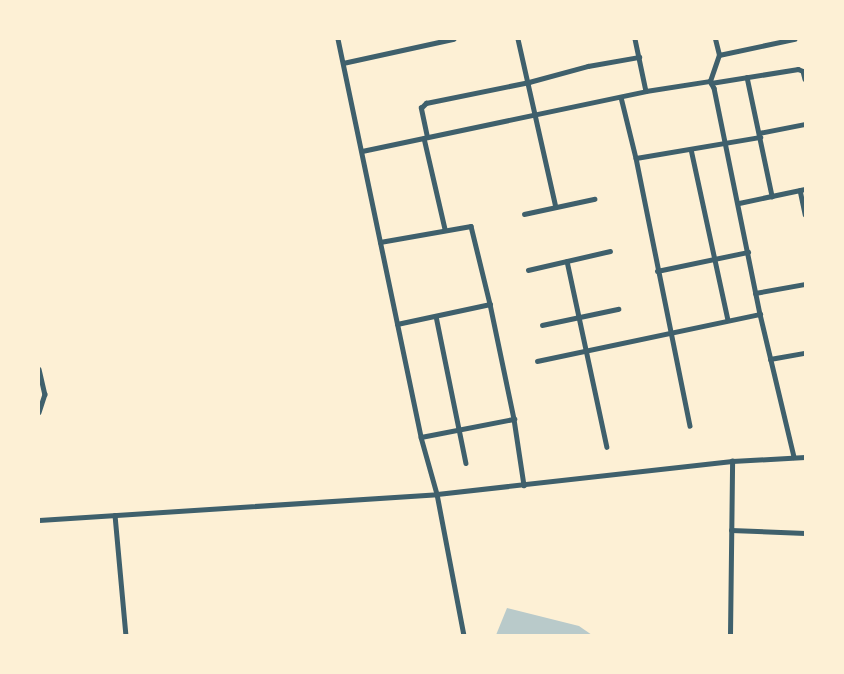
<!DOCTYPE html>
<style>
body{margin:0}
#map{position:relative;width:844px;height:674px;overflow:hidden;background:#fdf0d5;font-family:Raleway,sans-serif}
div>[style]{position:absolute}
.green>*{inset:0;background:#b9caca}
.minor>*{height:4.5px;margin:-2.25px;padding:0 2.25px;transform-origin:2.25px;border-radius:2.25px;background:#3f606c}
.tertiary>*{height:5px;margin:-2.5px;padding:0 2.5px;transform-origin:2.5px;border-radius:2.5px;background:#3f606c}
span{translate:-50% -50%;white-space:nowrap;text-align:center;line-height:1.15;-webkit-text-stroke:4.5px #fdf0d5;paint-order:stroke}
.frame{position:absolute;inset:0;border:40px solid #fdf0d5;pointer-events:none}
</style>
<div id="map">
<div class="green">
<i style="clip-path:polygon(507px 608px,579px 626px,592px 635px,496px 635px)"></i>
</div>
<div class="minor">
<i style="left:338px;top:39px;width:407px;rotate:78.2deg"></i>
<i style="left:421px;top:437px;width:59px;rotate:74.3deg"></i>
<i style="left:437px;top:494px;width:144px;rotate:79.2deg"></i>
<i style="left:518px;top:39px;width:172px;rotate:77.3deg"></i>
<i style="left:635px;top:39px;width:53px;rotate:78.1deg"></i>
<i style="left:719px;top:55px;width:77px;rotate:-12deg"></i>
<i style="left:343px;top:63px;width:113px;rotate:-12.3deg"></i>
<i style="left:747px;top:77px;width:122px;rotate:78.1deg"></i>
<i style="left:710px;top:81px;width:28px;rotate:-71deg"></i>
<i style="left:719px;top:55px;width:16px;rotate:-104deg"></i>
<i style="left:711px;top:83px;width:88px;rotate:-9.1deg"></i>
<i style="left:798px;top:69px;width:5px;rotate:22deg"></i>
<i style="left:803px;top:71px;width:8px;rotate:76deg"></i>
<i style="left:621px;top:97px;width:63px;rotate:76.2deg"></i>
<i style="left:636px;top:158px;width:273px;rotate:78.6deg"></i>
<i style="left:759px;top:133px;width:47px;rotate:-11.1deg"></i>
<i style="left:427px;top:137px;width:30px;rotate:-102deg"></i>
<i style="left:421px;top:108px;width:7px;rotate:-45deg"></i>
<i style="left:426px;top:103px;width:105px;rotate:-11.5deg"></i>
<i style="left:529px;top:82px;width:61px;rotate:-15.2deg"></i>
<i style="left:588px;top:66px;width:52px;rotate:-10deg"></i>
<i style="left:424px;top:138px;width:93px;rotate:77deg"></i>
<i style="left:691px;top:149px;width:175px;rotate:77.8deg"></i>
<i style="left:362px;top:151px;width:290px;rotate:-11.9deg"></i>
<i style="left:646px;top:91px;width:65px;rotate:-8.9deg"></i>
<i style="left:710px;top:81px;width:8px;rotate:60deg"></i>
<i style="left:714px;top:88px;width:231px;rotate:78.5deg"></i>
<i style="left:760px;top:314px;width:147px;rotate:76.6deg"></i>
<i style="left:636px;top:158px;width:126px;rotate:-9.6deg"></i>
<i style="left:800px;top:190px;width:25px;rotate:78deg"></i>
<i style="left:739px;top:203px;width:67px;rotate:-12deg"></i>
<i style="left:524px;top:214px;width:72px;rotate:-12.1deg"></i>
<i style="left:380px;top:242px;width:92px;rotate:-10deg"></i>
<i style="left:471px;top:226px;width:80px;rotate:76.3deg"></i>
<i style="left:567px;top:261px;width:190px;rotate:77.9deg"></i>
<i style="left:528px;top:270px;width:84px;rotate:-13deg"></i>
<i style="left:657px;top:271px;width:93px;rotate:-11.8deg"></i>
<i style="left:755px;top:293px;width:51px;rotate:-10.2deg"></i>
<i style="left:436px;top:316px;width:150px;rotate:78.5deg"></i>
<i style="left:397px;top:324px;width:95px;rotate:-12.1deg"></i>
<i style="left:490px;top:304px;width:117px;rotate:78.2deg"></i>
<i style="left:514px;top:419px;width:67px;rotate:81.4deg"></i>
<i style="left:542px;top:325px;width:78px;rotate:-11.9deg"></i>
<i style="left:770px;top:359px;width:36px;rotate:-10deg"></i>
<i style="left:537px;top:361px;width:228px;rotate:-11.9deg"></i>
<i style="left:39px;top:369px;width:26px;rotate:77deg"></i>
<i style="left:45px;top:394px;width:19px;rotate:108deg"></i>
<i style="left:421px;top:437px;width:95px;rotate:-11deg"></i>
<i style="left:115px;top:515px;width:121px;rotate:84.8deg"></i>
<i style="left:731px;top:530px;width:74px;rotate:2.3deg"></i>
<i style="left:730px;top:635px;width:174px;rotate:-89.3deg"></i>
</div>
<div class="tertiary">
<i style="left:39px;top:520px;width:399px;rotate:-3.7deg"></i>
<i style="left:437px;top:494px;width:297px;rotate:-6.4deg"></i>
<i style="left:732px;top:461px;width:73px;rotate:-3.1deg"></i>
</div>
<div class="frame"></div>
</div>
